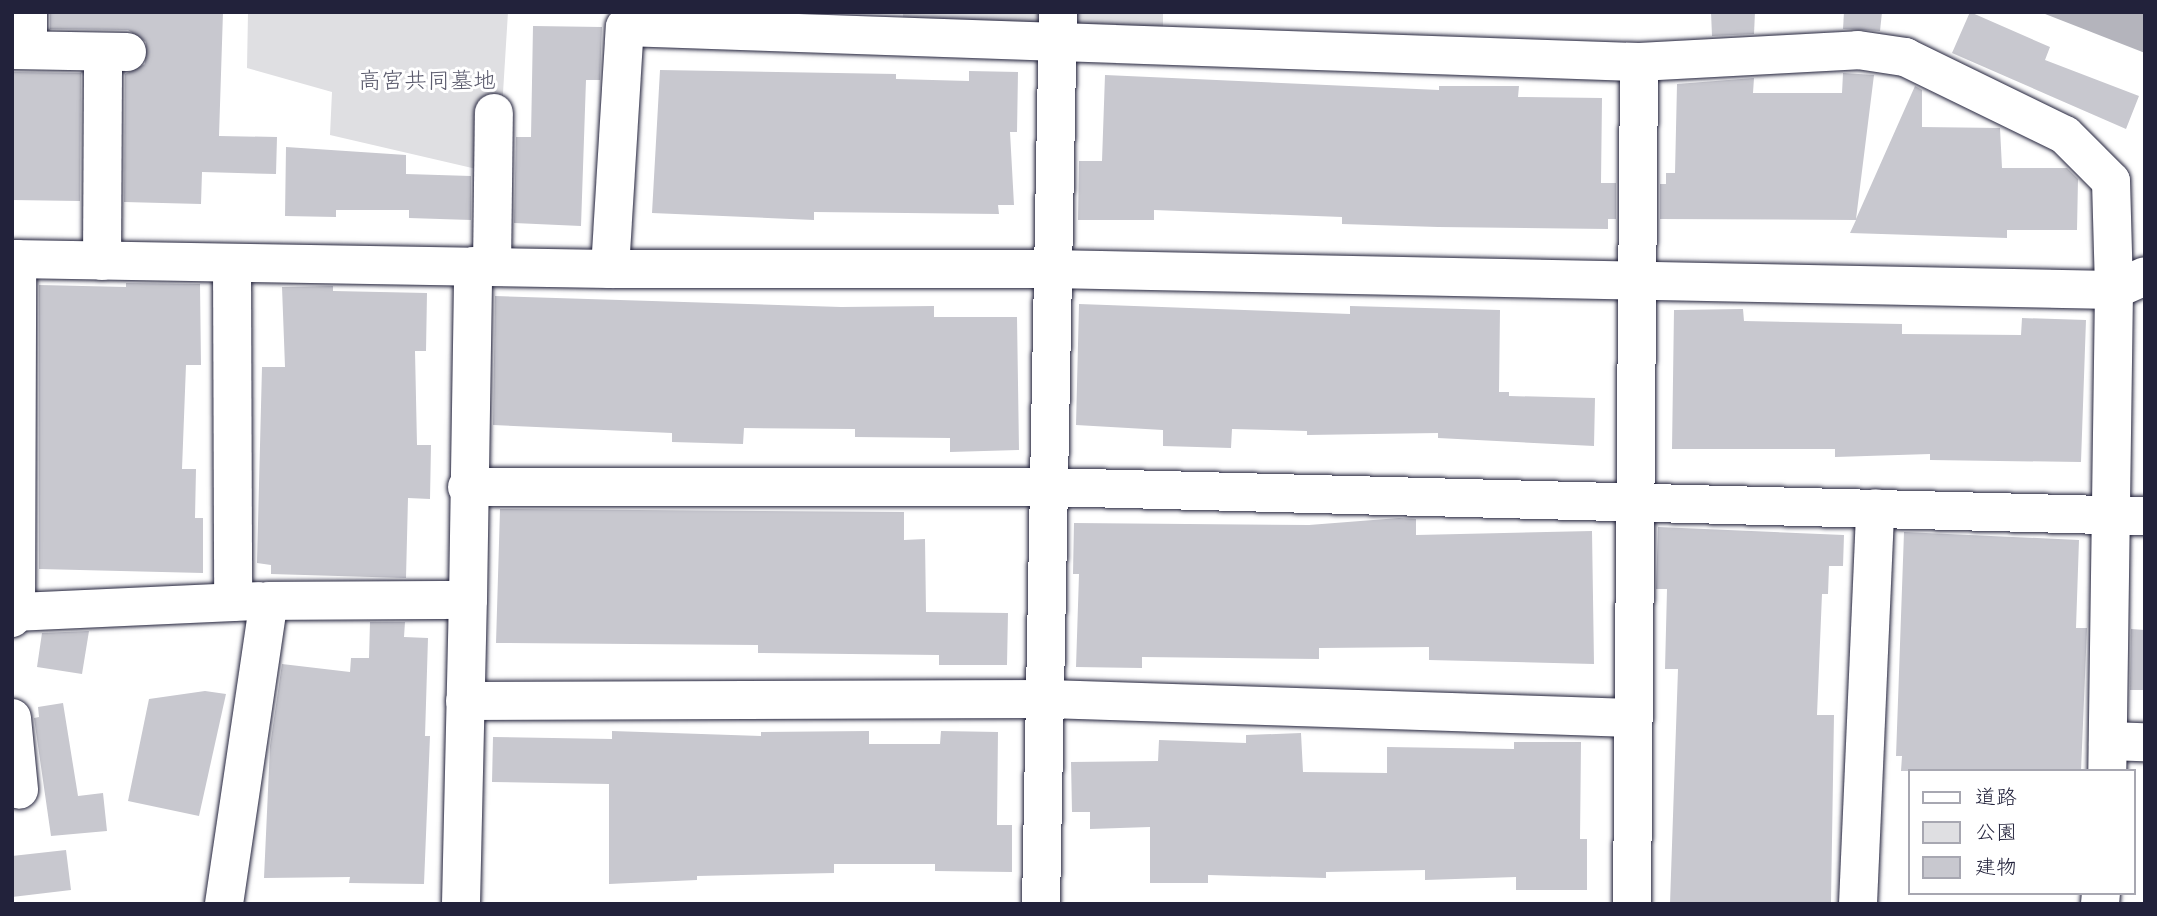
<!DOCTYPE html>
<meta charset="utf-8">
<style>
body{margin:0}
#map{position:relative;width:2157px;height:916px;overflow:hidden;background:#fff;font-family:Dekko,"Klee One",sans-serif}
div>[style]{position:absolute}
.green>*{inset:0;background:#dfdfe2}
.water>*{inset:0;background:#b4b4bc}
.building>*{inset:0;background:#c8c8cf}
.roads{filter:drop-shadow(0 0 2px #22223b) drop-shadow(0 0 2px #22223b)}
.minor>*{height:38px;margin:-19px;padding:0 19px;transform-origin:19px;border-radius:19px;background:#fff}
span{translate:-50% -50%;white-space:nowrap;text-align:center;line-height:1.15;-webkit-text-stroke:6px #fff;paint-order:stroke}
.park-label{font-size:23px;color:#5b5b6d}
.frame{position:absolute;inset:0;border:14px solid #22223b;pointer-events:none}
.legend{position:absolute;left:1908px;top:769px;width:228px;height:126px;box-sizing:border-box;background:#fff;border:2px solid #a7a7b1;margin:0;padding:9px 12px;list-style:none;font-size:21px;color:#22223b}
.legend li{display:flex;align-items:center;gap:14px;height:35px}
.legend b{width:35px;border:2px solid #a7a7b1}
</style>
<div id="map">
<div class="green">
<i style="clip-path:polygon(248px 12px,508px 12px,498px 174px,330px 135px,332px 92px,247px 68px)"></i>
<i style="clip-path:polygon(903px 12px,1163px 12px,1163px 34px,903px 20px)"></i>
</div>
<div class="water">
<i style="clip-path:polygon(2040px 12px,2145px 12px,2145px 53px)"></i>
</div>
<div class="building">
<i style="clip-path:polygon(50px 12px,223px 12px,219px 136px,277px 137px,276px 174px,202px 172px,201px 204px,124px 202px,125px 74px,145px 64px,146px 42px,128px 30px,50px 29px)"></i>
<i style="clip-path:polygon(1711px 12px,1755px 12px,1754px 34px,1712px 36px)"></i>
<i style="clip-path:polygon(1844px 12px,1882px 12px,1880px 31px,1843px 29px)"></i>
<i style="clip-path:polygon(1970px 12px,2050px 47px,2045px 60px,2139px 96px,2126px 129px,1952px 53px)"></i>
<i style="clip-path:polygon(533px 26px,602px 27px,600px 80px,586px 80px,581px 226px,514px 223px,516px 137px,531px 137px)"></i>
<i style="clip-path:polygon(660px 70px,896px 74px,896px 79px,969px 81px,969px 71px,1018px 72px,1017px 132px,1010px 132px,1014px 205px,998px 205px,999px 214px,814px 212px,814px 220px,652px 213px)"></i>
<i style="clip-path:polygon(12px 72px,81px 73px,80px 201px,12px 200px)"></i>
<i style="clip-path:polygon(1843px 73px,1874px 75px,1856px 219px,1915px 86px,1922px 90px,1922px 127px,2000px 128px,2002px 168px,2067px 168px,2078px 179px,2077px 230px,2007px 230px,2007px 238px,1850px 233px,1856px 220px,1660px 219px,1660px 184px,1666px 184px,1666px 173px,1675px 173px,1677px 84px,1754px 78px,1753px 93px,1842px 93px)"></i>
<i style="clip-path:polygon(1105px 75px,1439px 90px,1439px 86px,1519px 86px,1518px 97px,1602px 98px,1601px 183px,1616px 183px,1616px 219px,1608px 219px,1608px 229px,1438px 227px,1342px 224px,1342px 217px,1154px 210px,1154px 220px,1078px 220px,1079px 161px,1102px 161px)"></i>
<i style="clip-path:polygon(286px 147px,406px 155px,406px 174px,471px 176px,471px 220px,409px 218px,409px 210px,336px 210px,336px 217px,285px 216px)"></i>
<i style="clip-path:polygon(126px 283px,200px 284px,201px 365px,186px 365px,182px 469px,196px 469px,195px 518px,203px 518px,203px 573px,39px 569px,39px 285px,126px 287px)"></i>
<i style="clip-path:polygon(333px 286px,333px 291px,427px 293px,426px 351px,415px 351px,417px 445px,431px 445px,430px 499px,408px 498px,406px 578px,271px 574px,271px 565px,257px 563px,262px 367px,285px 367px,282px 287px)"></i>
<i style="clip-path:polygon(495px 296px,841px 307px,934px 306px,934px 317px,1017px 317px,1019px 450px,950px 452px,950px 438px,855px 437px,855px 429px,744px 428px,743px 444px,672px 442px,672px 433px,493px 425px)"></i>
<i style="clip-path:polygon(1079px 304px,1350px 314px,1350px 306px,1500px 310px,1499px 392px,1509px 392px,1509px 396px,1595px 398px,1594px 446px,1438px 438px,1438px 433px,1307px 435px,1307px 431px,1232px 429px,1231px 448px,1163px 446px,1163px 430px,1076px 425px)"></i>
<i style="clip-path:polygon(1743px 309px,1744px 321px,1902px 324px,1902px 334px,2021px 335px,2022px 318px,2086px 320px,2081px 462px,1930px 460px,1930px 454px,1835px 457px,1835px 449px,1672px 449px,1674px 310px)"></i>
<i style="clip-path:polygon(500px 509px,904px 512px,904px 540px,925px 539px,926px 612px,1008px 613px,1007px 665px,939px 665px,939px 655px,758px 653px,758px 645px,496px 643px)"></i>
<i style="clip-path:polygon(1399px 518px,1416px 519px,1416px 535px,1592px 531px,1594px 664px,1429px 660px,1429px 647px,1319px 648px,1319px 659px,1142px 657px,1142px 668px,1076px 667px,1079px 574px,1073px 574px,1074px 523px,1309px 525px)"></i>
<i style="clip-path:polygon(1658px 527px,1844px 535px,1843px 566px,1829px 566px,1828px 594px,1822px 594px,1817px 715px,1834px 715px,1831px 904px,1670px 904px,1678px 669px,1665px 669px,1667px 589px,1656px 589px)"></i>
<i style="clip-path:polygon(1904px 532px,2079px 540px,2076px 628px,2087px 628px,2081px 771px,1901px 771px,1902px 756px,1896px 756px)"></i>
<i style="clip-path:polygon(370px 622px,405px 622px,404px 637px,428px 638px,425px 736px,430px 736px,424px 884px,349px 883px,350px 877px,264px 878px,270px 746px,282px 664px,350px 672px,351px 658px,369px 658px)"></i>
<i style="clip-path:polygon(2131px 629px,2145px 630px,2145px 690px,2130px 690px)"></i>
<i style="clip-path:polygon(89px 631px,82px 674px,37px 667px,42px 633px)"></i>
<i style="clip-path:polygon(205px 691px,226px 694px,199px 816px,128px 801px,149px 699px)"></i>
<i style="clip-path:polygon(63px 703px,78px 796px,103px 793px,107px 831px,51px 836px,34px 718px,39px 717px,38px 707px)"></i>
<i style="clip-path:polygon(612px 731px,761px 736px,761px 732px,869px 731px,869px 744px,940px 744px,941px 731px,998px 732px,997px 825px,1012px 825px,1012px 872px,935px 871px,935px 864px,834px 864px,834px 873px,697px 876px,697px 880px,609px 884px,609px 784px,492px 782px,493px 737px,612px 739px)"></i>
<i style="clip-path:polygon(1301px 733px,1303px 772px,1387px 773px,1387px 747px,1514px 749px,1514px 742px,1581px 742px,1580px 839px,1587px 839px,1587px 890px,1516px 890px,1516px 877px,1425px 880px,1425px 870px,1326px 872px,1326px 878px,1208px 875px,1208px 883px,1150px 883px,1150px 827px,1090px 829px,1090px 812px,1072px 812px,1071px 762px,1158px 761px,1159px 740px,1246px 743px,1246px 735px)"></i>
<i style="clip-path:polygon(66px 850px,71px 890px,12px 897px,12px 856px)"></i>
</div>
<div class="roads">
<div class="minor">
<i style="left:28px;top:12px;width:38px;rotate:90deg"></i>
<i style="left:12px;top:50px;width:115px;rotate:1deg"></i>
<i style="left:12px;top:259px;width:598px;rotate:0.96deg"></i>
<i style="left:610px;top:269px;width:440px"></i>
<i style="left:1050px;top:269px;width:1064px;rotate:1.13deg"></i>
<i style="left:2114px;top:290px;width:34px;rotate:-24deg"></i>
<i style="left:102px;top:261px;width:209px;rotate:-89.7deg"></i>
<i style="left:232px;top:263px;width:339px;rotate:89.8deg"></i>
<i style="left:492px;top:267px;width:154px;rotate:-89.3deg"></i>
<i style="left:610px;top:269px;width:242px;rotate:-86.5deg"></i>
<i style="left:625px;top:27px;width:1015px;rotate:1.98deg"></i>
<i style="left:1639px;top:62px;width:219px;rotate:-3.1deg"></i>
<i style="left:1858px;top:50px;width:48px;rotate:8.5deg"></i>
<i style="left:1905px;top:57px;width:178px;rotate:26deg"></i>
<i style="left:2065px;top:135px;width:65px;rotate:45deg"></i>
<i style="left:2111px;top:181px;width:109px;rotate:88.4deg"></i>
<i style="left:2114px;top:290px;width:481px;rotate:90.8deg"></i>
<i style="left:467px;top:487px;width:582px"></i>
<i style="left:1049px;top:487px;width:1096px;rotate:1.52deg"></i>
<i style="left:16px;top:612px;width:353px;rotate:-89.8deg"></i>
<i style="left:12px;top:618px;width:7px;rotate:-56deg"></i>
<i style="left:16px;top:612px;width:243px;rotate:-2.6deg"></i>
<i style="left:465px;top:701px;width:583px;rotate:-0.2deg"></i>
<i style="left:1048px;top:699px;width:584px;rotate:1.86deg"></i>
<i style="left:12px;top:718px;width:72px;rotate:84.4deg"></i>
<i style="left:2108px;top:741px;width:37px;rotate:2deg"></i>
<i style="left:224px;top:904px;width:306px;rotate:-81.6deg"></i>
<i style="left:269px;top:601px;width:199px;rotate:-0.3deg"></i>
<i style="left:468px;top:600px;width:334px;rotate:-89.1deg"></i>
<i style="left:461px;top:904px;width:304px;rotate:-88.7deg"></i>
<i style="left:1041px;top:904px;width:892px;rotate:-88.91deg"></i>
<i style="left:1632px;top:904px;width:842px;rotate:-89.52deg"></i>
<i style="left:1858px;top:904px;width:396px;rotate:-87.5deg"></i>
<i style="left:2100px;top:904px;width:11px;rotate:-85deg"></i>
</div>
</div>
<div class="park-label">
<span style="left:427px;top:84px">高宮共同墓地</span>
</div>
<div class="frame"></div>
<ul class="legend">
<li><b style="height:9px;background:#fff"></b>道路</li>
<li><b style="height:19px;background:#dfdfe2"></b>公園</li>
<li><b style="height:19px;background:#c8c8cf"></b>建物</li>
</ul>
</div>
